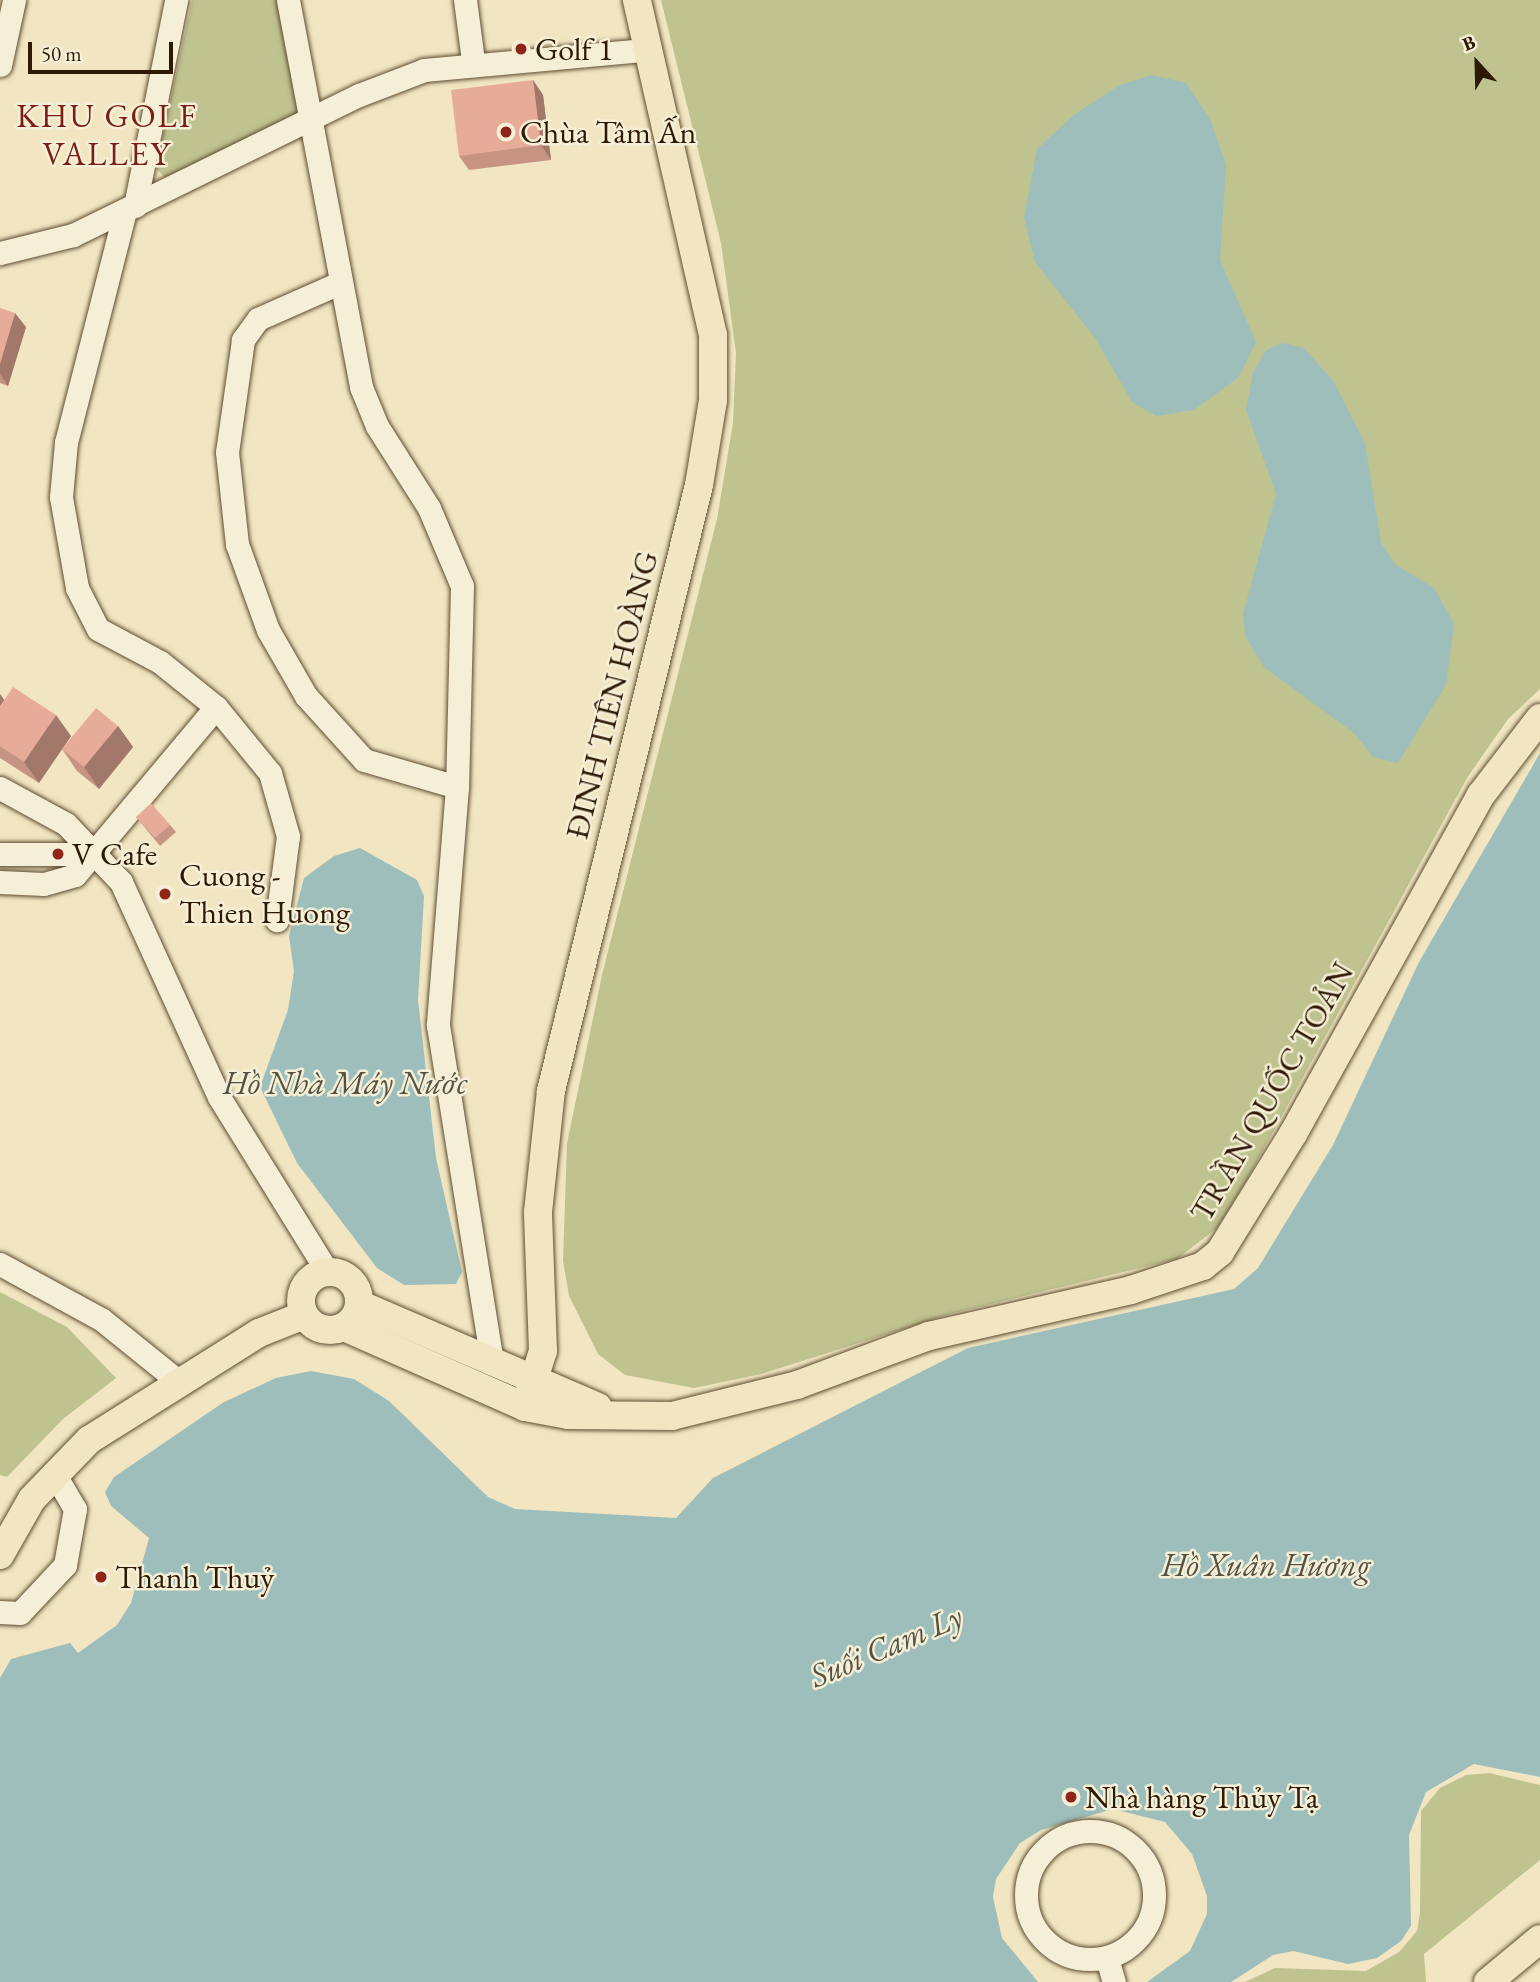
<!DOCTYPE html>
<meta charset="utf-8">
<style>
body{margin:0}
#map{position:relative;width:1540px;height:1982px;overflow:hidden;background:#f1e6c1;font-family:"EB Garamond",serif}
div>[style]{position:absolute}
.green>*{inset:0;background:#bfc390}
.water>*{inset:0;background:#9dbebb}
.roads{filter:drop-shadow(0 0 2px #5f4c32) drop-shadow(0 0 2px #5f4c32)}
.minor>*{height:23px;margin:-11.5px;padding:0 11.5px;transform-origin:11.5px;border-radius:11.5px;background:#f6efd7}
.minor>.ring{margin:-11.5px;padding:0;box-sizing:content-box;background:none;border:23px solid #f6efd7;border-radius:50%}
.major>*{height:28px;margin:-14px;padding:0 14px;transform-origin:14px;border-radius:14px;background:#f1e6c1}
.major>.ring{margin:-14px;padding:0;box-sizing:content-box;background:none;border:28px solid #f1e6c1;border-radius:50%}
.wall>*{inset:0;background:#c79484}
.shaded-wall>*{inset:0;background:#a2786b}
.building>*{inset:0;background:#e7ac99}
.dots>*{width:19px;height:19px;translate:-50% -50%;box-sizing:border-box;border:4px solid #f6efd7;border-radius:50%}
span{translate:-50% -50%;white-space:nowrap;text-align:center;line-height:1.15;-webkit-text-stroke:5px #f6efd7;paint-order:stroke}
.poi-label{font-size:32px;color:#2e1903}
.left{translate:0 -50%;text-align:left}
.street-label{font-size:32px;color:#2e1903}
.neighbourhood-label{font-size:33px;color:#7a1f14;letter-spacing:2px}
.water-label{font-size:33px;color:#555343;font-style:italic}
.north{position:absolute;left:1442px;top:28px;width:70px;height:70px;-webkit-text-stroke:5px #f6efd7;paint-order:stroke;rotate:338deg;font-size:19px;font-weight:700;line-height:28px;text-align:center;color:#2e1903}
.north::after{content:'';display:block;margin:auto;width:24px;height:32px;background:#2e1903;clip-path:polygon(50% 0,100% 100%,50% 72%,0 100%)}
.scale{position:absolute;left:28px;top:42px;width:145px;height:32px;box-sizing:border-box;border:4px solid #2e1903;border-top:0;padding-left:9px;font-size:21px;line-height:24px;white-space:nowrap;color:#2e1903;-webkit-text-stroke:5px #f6efd7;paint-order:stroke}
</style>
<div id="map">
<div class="green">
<i style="clip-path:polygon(192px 0,286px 0,301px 111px,170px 183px,156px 168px)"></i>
<i style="clip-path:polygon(661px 0,1540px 0,1540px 689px,1508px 719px,1467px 778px,1245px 1183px,1217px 1228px,1177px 1259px,950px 1314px,761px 1374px,694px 1388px,625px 1375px,598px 1354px,569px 1296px,563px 1261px,567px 1143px,602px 975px,717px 519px,733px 423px,736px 353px,721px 243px)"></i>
<i style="clip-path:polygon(0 1292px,67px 1327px,116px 1378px,63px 1419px,7px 1477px,0 1475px)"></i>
<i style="clip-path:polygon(1489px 1773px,1540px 1785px,1540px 1860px,1424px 1954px,1426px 1982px,1245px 1982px,1275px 1968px,1366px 1971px,1399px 1952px,1417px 1931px,1420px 1913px,1421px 1811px,1440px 1788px,1466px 1775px)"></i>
</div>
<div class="water">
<i style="clip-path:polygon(1152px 75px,1186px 83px,1210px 119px,1226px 165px,1220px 260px,1256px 342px,1239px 377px,1194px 410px,1156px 416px,1132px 402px,1095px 338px,1035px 262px,1024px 218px,1037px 149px,1075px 114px,1120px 85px)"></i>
<i style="clip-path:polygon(1283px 343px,1304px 348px,1334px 382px,1365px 443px,1381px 543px,1395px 564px,1435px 589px,1454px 624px,1446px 685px,1398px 763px,1373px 757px,1355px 734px,1264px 667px,1246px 638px,1243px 614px,1276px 494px,1246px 410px,1253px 372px,1266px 350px)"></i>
<i style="clip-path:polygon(1540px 753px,1540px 1777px,1474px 1764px,1426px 1792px,1409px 1835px,1411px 1926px,1401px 1941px,1377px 1958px,1348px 1964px,1293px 1951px,1273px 1955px,1231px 1982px,1147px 1982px,1190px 1951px,1207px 1914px,1207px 1896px,1192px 1854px,1165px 1822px,1113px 1809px,1041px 1830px,1020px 1843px,996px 1879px,993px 1897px,1002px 1938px,1038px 1982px,0 1982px,0 1678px,11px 1659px,70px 1643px,78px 1653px,117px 1625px,131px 1603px,149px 1538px,111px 1506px,105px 1492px,114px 1477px,224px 1402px,276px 1378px,311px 1371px,354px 1379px,389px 1401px,488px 1497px,515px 1509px,676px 1518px,713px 1478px,968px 1348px,1234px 1289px,1258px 1268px,1333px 1145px,1419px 962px)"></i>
<i style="clip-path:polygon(360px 848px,417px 880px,424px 896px,418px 1000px,436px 1158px,462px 1272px,456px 1284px,404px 1285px,377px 1268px,297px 1163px,260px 1087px,288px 1010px,294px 971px,289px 936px,304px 878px,334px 856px)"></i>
</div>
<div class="roads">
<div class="minor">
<i style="left:288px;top:0;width:394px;rotate:79.3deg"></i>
<i style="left:361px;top:387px;width:42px;rotate:67.7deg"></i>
<i style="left:377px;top:426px;width:97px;rotate:57.6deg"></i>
<i style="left:429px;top:508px;width:85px;rotate:67.1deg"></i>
<i style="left:462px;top:586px;width:201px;rotate:91.4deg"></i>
<i style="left:457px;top:787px;width:239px;rotate:94.6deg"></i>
<i style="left:438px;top:1025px;width:341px;rotate:80.9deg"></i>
<i style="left:465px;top:0;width:62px;rotate:82.5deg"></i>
<i style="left:0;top:65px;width:66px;rotate:-77.8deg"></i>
<i style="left:135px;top:206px;width:210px;rotate:-78.7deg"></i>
<i style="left:125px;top:211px;width:238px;rotate:104.3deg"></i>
<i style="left:66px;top:442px;width:55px;rotate:95.2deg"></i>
<i style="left:61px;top:497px;width:92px;rotate:80deg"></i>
<i style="left:77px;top:588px;width:46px;rotate:62.9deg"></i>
<i style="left:98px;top:629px;width:70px;rotate:28deg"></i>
<i style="left:160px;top:662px;width:72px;rotate:38.8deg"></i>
<i style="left:216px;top:707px;width:85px;rotate:50.7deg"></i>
<i style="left:270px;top:773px;width:66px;rotate:74.1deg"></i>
<i style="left:288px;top:836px;width:85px;rotate:97.5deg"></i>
<i style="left:0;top:253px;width:75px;rotate:-13.9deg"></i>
<i style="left:73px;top:235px;width:318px;rotate:-26.1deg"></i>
<i style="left:359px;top:95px;width:70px;rotate:-21deg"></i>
<i style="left:424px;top:70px;width:222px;rotate:-5.2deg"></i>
<i style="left:337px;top:284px;width:86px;rotate:156.1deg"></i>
<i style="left:258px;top:319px;width:26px;rotate:126deg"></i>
<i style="left:243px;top:340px;width:113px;rotate:98.1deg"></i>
<i style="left:227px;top:452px;width:93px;rotate:83.8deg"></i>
<i style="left:237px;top:544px;width:91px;rotate:70.2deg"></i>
<i style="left:268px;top:630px;width:76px;rotate:60.1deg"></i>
<i style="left:306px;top:696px;width:86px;rotate:47.8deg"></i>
<i style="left:364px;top:760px;width:97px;rotate:16.2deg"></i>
<i style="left:0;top:788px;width:75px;rotate:28.6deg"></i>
<i style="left:66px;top:824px;width:80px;rotate:46.5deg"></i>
<i style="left:121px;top:882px;width:236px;rotate:65.5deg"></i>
<i style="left:219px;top:1097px;width:207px;rotate:58.2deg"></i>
<i style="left:0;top:854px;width:98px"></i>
<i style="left:0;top:882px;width:44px;rotate:2.6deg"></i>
<i style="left:44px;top:884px;width:32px;rotate:-16deg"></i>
<i style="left:75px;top:875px;width:219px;rotate:-50deg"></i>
<i style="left:0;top:1264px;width:115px;rotate:28.6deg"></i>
<i style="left:101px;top:1319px;width:100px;rotate:38.9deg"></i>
<i style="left:0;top:1612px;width:20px;rotate:3deg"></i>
<i style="left:20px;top:1613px;width:66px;rotate:-46.8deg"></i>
<i style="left:65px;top:1565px;width:57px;rotate:-79.9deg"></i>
<i style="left:75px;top:1509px;width:42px;rotate:-120.3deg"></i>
<i class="ring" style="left:1026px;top:1831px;width:105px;height:105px"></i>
<i style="left:1107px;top:1958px;width:25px;rotate:74deg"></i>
</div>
<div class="major">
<i class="ring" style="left:301px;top:1272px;width:30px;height:30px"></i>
<i style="left:359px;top:1304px;width:260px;rotate:23.3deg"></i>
<i style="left:344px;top:1327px;width:198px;rotate:23.8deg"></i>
<i style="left:525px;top:1407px;width:44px;rotate:10.5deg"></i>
<i style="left:568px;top:1415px;width:104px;rotate:0.6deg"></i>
<i style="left:672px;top:1416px;width:129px;rotate:-13.9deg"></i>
<i style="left:797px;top:1385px;width:141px;rotate:-20.4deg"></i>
<i style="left:929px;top:1336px;width:207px;rotate:-12.8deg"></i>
<i style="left:1131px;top:1290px;width:76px;rotate:-18.4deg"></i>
<i style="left:1203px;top:1266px;width:22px;rotate:-39deg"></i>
<i style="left:1220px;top:1252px;width:139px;rotate:-58.3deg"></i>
<i style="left:1293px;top:1134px;width:388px;rotate:-61deg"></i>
<i style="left:1481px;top:795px;width:97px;rotate:-52.5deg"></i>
<i style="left:525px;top:1407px;width:59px;rotate:-72.2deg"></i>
<i style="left:543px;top:1351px;width:139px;rotate:-92.1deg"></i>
<i style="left:538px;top:1212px;width:122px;rotate:-83.9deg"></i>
<i style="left:551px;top:1091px;width:624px;rotate:-76.28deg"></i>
<i style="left:699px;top:485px;width:86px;rotate:-80.6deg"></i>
<i style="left:713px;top:400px;width:65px;rotate:-90deg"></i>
<i style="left:713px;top:335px;width:344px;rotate:-102.8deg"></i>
<i style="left:0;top:1555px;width:64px;rotate:-60.3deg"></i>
<i style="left:32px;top:1499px;width:82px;rotate:-46deg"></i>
<i style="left:89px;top:1440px;width:201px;rotate:-32.2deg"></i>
<i style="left:259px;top:1333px;width:48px;rotate:-21.8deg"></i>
<i style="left:1488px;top:1982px;width:67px;rotate:-39.6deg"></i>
</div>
</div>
<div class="wall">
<i style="clip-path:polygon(533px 80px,543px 95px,551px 160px,469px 170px,459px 156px)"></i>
<i style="clip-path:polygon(0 308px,26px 327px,8px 386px,0 383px)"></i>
<i style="clip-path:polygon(0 694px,4px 700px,71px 736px,63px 748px,118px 726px,133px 747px,99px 789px,77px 771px,62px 749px,39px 783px,0 758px)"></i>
<i style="clip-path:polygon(136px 817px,170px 825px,176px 832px,160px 846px)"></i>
</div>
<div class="shaded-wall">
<i style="clip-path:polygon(533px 80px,543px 95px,551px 160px,541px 145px)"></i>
<i style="clip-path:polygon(15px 313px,26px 327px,8px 386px,0 374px,0 364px)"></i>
<i style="clip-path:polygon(0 694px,5px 701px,0 710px)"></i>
<i style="clip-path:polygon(56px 715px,71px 736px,39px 783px,24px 762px)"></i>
<i style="clip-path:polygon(118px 726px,133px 747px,99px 789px,84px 767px)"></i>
</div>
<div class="building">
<i style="clip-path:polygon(533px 80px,541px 145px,459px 156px,451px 90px)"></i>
<i style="clip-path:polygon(0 308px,15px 313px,0 364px)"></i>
<i style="clip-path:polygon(13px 687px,56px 715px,24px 762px,0 746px,0 706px)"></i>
<i style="clip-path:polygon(96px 708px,118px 726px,84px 767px,62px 749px)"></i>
<i style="clip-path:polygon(151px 803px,170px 825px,155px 838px,136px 817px)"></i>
</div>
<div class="dots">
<i style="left:521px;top:49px;background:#8f2418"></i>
<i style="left:506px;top:132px;background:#8f2418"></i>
<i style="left:58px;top:854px;background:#8f2418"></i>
<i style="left:165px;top:894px;background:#8f2418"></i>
<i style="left:101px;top:1577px;background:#8f2418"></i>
<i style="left:1071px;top:1797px;background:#8f2418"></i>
</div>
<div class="poi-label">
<span class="left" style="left:535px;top:49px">Golf 1</span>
<span class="left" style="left:520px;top:132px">Chùa Tâm Ấn</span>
<span class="left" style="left:72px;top:854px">V Cafe</span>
<span class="left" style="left:179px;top:894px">Cuong -<br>Thien Huong</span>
<span class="left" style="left:115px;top:1577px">Thanh Thuỷ</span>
<span class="left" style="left:1085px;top:1797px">Nhà hàng Thủy Tạ</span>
</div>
<div class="street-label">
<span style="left:612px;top:695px;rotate:-76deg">ĐINH TIÊN HOÀNG</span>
<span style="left:1272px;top:1092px;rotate:-60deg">TRẦN QUỐC TOẢN</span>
</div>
<div class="neighbourhood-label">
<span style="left:107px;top:135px">KHU GOLF<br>VALLEY</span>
</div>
<div class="water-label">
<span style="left:345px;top:1083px">Hồ Nhà Máy Nước</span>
<span style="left:1266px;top:1565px">Hồ Xuân Hương</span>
<span style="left:886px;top:1646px;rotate:-23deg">Suối Cam Ly</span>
</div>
<div class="north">B</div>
<div class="scale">50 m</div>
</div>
